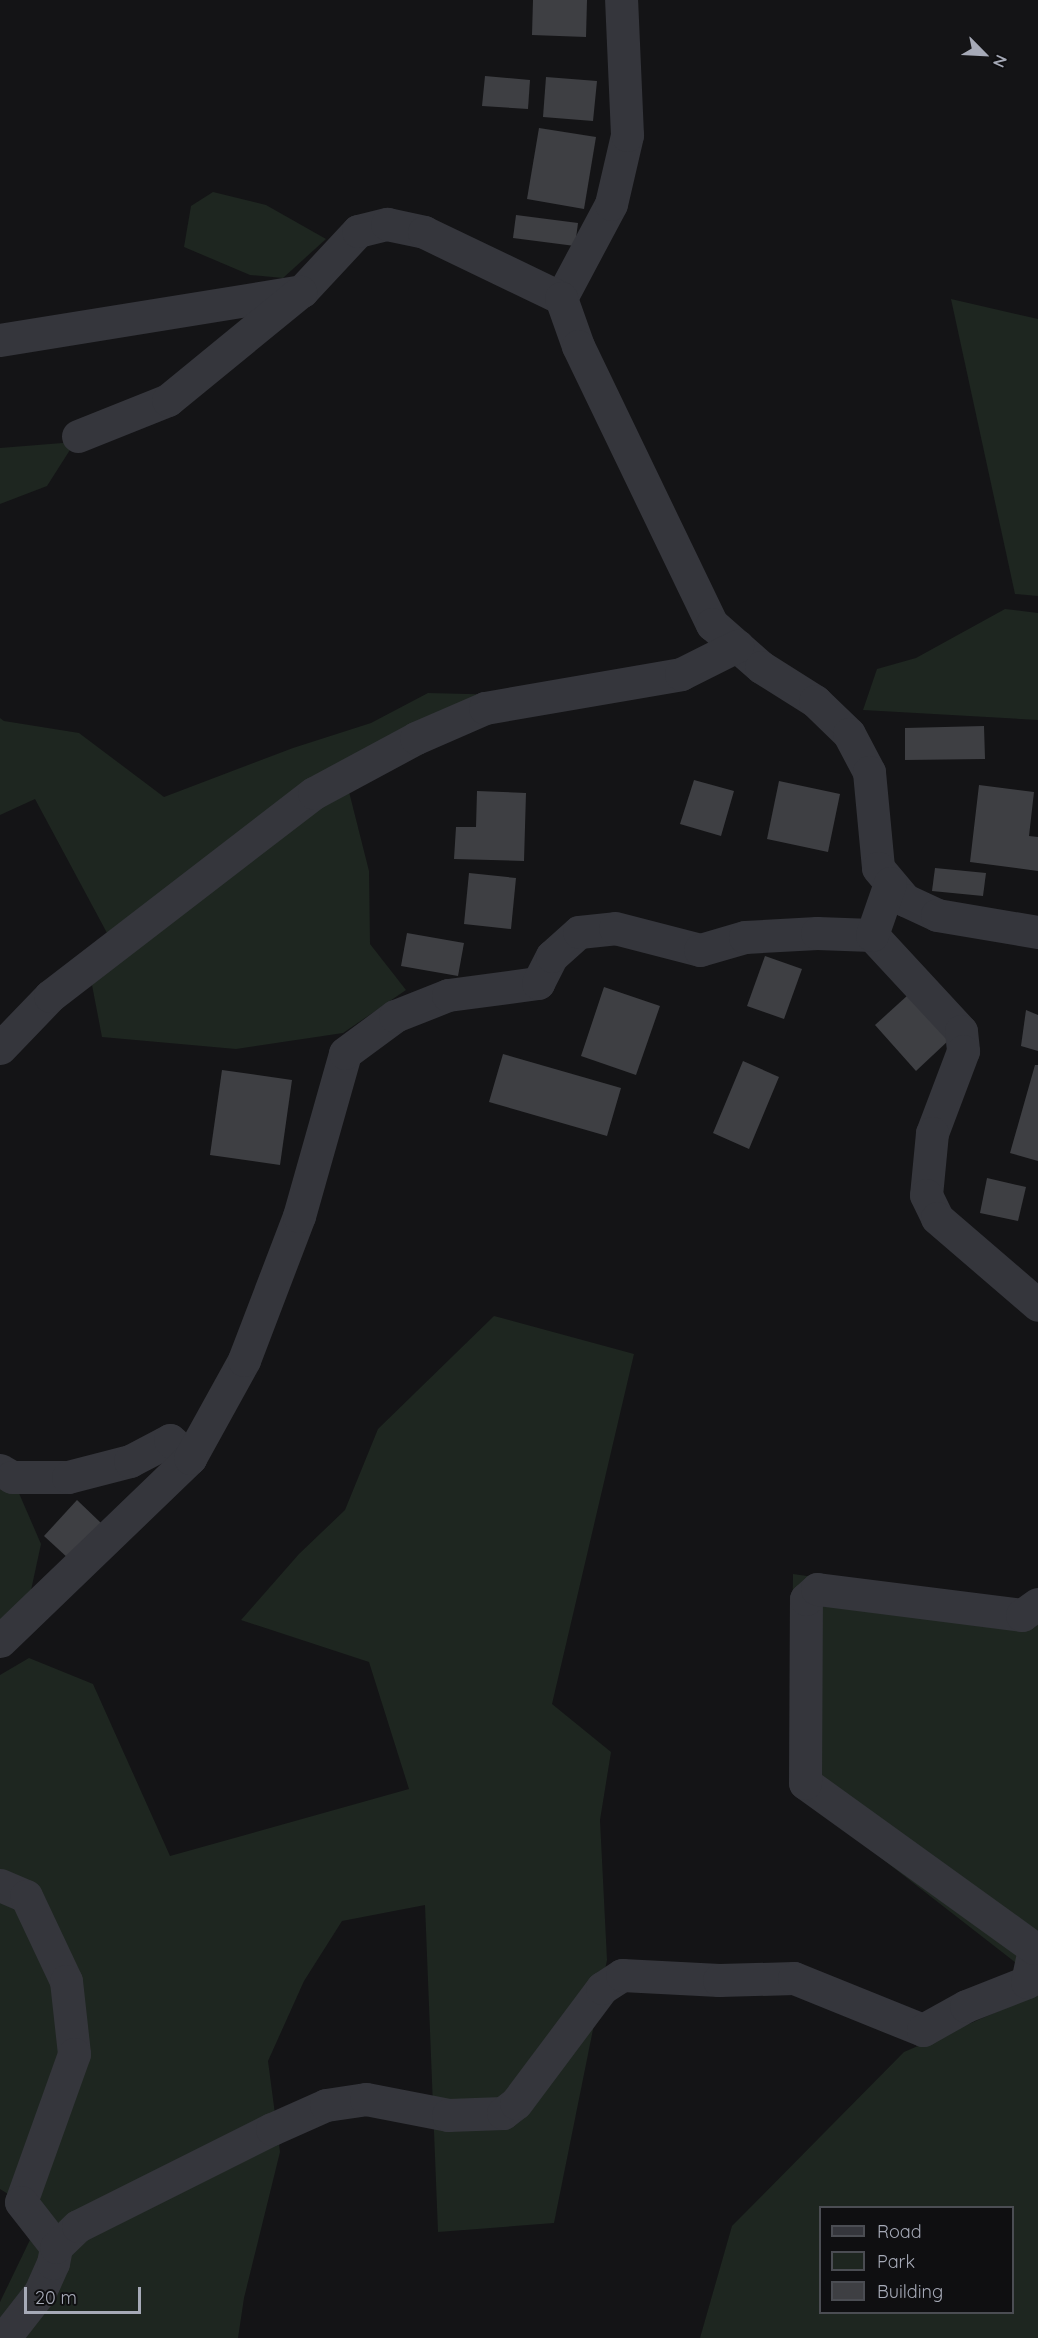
<!DOCTYPE html>
<style>
body{margin:0}
#map{position:relative;width:1038px;height:2338px;overflow:hidden;background:#141416;font-family:Quicksand,sans-serif}
div>[style]{position:absolute}
.green>*{inset:0;background:#1e2620}
.building>*{inset:0;background:#3e3f43}
.minor>*{height:33px;margin:-16.5px;padding:0 16.5px;transform-origin:16.5px;border-radius:16.5px;background:#35363c}
span{translate:-50% -50%;white-space:nowrap;text-align:center;line-height:1.15;-webkit-text-stroke:5px #0f0f11;paint-order:stroke}
.legend{position:absolute;left:819px;top:2206px;width:195px;height:108px;box-sizing:border-box;background:#0f0f11;border:2px solid #4b4d53;margin:0;padding:8px 10px;list-style:none;font-size:18px;color:#a6aab7}
.legend li{display:flex;align-items:center;gap:12px;height:30px}
.legend b{width:30px;border:2px solid #4b4d53}
.north{position:absolute;left:954px;top:24px;width:60px;height:60px;-webkit-text-stroke:4px #0f0f11;paint-order:stroke;rotate:114deg;font-size:16px;font-weight:700;line-height:24px;text-align:center;color:#a6aab7}
.north::after{content:'';display:block;margin:auto;width:21px;height:27px;background:#a6aab7;clip-path:polygon(50% 0,100% 100%,50% 72%,0 100%)}
.scale{position:absolute;left:24px;top:2287px;width:117px;height:27px;box-sizing:border-box;border:3px solid #a6aab7;border-top:0;padding-left:8px;font-size:18px;line-height:21px;white-space:nowrap;color:#a6aab7;-webkit-text-stroke:4px #0f0f11;paint-order:stroke}
</style>
<div id="map">
<div class="green">
<i style="clip-path:polygon(213px 192px,266px 205px,326px 239px,283px 278px,250px 275px,184px 247px,191px 206px)"></i>
<i style="clip-path:polygon(951px 299px,1038px 319px,1038px 596px,1015px 594px)"></i>
<i style="clip-path:polygon(75px 442px,47px 486px,0 504px,0 448px)"></i>
<i style="clip-path:polygon(1005px 609px,1038px 613px,1038px 720px,863px 710px,877px 669px,916px 658px)"></i>
<i style="clip-path:polygon(428px 693px,507px 695px,429px 729px,114px 946px,35px 799px,0 815px,0 718px,4px 721px,79px 733px,164px 797px,293px 748px,371px 723px)"></i>
<i style="clip-path:polygon(345px 776px,369px 871px,370px 944px,406px 990px,343px 1033px,236px 1049px,102px 1037px,92px 985px,206px 876px)"></i>
<i style="clip-path:polygon(494px 1316px,634px 1354px,552px 1704px,611px 1752px,600px 1820px,607px 1960px,554px 2223px,438px 2232px,425px 1905px,342px 1921px,304px 1981px,268px 2061px,280px 2152px,244px 2298px,238px 2338px,0 2338px,0 2302px,42px 2215px,0 2189px,0 1675px,29px 1658px,93px 1684px,170px 1856px,409px 1789px,369px 1662px,241px 1620px,299px 1554px,345px 1510px,378px 1429px)"></i>
<i style="clip-path:polygon(0 1461px,5px 1461px,41px 1544px,25px 1618px,0 1641px)"></i>
<i style="clip-path:polygon(793px 1574px,1038px 1609px,1038px 1980px,790px 1787px)"></i>
<i style="clip-path:polygon(evenodd,1038px 1994px,1038px 2338px,700px 2338px,732px 2226px,904px 2052px,1038px 1994px,820px 2208px,1012px 2208px,1012px 2312px,820px 2312px,820px 2208px)"></i>
</div>
<div class="building">
<i style="clip-path:polygon(533px 0,587px 0,586px 37px,532px 35px)"></i>
<i style="clip-path:polygon(485px 76px,530px 80px,528px 109px,482px 106px)"></i>
<i style="clip-path:polygon(546px 77px,597px 81px,593px 121px,543px 117px)"></i>
<i style="clip-path:polygon(539px 128px,596px 137px,584px 209px,527px 199px)"></i>
<i style="clip-path:polygon(516px 215px,578px 223px,575px 246px,513px 238px)"></i>
<i style="clip-path:polygon(984px 726px,985px 759px,905px 760px,905px 728px)"></i>
<i style="clip-path:polygon(694px 780px,734px 791px,721px 836px,680px 824px)"></i>
<i style="clip-path:polygon(779px 781px,840px 794px,828px 852px,767px 839px)"></i>
<i style="clip-path:polygon(979px 785px,1034px 792px,1029px 836px,1038px 837px,1038px 871px,970px 862px)"></i>
<i style="clip-path:polygon(477px 791px,526px 793px,524px 861px,454px 859px,456px 827px,476px 827px)"></i>
<i style="clip-path:polygon(935px 868px,986px 873px,983px 896px,932px 891px)"></i>
<i style="clip-path:polygon(469px 873px,516px 878px,511px 929px,464px 924px)"></i>
<i style="clip-path:polygon(407px 933px,464px 943px,458px 976px,401px 966px)"></i>
<i style="clip-path:polygon(765px 956px,802px 969px,784px 1019px,747px 1006px)"></i>
<i style="clip-path:polygon(604px 987px,660px 1006px,636px 1075px,581px 1056px)"></i>
<i style="clip-path:polygon(908px 995px,949px 1040px,916px 1071px,875px 1025px)"></i>
<i style="clip-path:polygon(1026px 1010px,1038px 1015px,1038px 1051px,1021px 1046px)"></i>
<i style="clip-path:polygon(503px 1054px,621px 1088px,607px 1136px,489px 1102px)"></i>
<i style="clip-path:polygon(743px 1061px,779px 1077px,749px 1149px,713px 1133px)"></i>
<i style="clip-path:polygon(1035px 1065px,1038px 1065px,1038px 1161px,1010px 1153px)"></i>
<i style="clip-path:polygon(222px 1070px,292px 1080px,280px 1165px,210px 1155px)"></i>
<i style="clip-path:polygon(987px 1178px,1026px 1187px,1018px 1221px,980px 1213px)"></i>
<i style="clip-path:polygon(77px 1500px,101px 1523px,69px 1559px,44px 1536px)"></i>
</div>
<div class="minor">
<i style="left:561px;top:298px;width:106px;rotate:-62deg"></i>
<i style="left:611px;top:204px;width:71px;rotate:-76.9deg"></i>
<i style="left:627px;top:135px;width:135px;rotate:-92.5deg"></i>
<i style="left:0;top:340px;width:306px;rotate:-9.2deg"></i>
<i style="left:302px;top:291px;width:82px;rotate:-47deg"></i>
<i style="left:358px;top:231px;width:30px;rotate:-14deg"></i>
<i style="left:387px;top:224px;width:38px;rotate:12deg"></i>
<i style="left:424px;top:232px;width:152px;rotate:25.7deg"></i>
<i style="left:561px;top:298px;width:51px;rotate:70.5deg"></i>
<i style="left:578px;top:346px;width:309px;rotate:64.3deg"></i>
<i style="left:712px;top:624px;width:65px;rotate:41.3deg"></i>
<i style="left:761px;top:667px;width:64px;rotate:32.2deg"></i>
<i style="left:815px;top:701px;width:47px;rotate:44.1deg"></i>
<i style="left:849px;top:734px;width:43px;rotate:62.2deg"></i>
<i style="left:869px;top:772px;width:96px;rotate:84.6deg"></i>
<i style="left:878px;top:868px;width:42px;rotate:49.8deg"></i>
<i style="left:905px;top:900px;width:35px;rotate:25deg"></i>
<i style="left:937px;top:915px;width:102px;rotate:9.6deg"></i>
<i style="left:78px;top:436px;width:97px;rotate:-21.8deg"></i>
<i style="left:168px;top:400px;width:171px;rotate:-39.3deg"></i>
<i style="left:872px;top:935px;width:131px;rotate:47.2deg"></i>
<i style="left:961px;top:1031px;width:20px;rotate:84deg"></i>
<i style="left:963px;top:1051px;width:88px;rotate:110.7deg"></i>
<i style="left:932px;top:1133px;width:62px;rotate:95.5deg"></i>
<i style="left:926px;top:1195px;width:25px;rotate:64deg"></i>
<i style="left:937px;top:1218px;width:133px;rotate:40.7deg"></i>
<i style="left:0;top:1048px;width:72px;rotate:-46.1deg"></i>
<i style="left:50px;top:996px;width:333px;rotate:-37.6deg"></i>
<i style="left:314px;top:793px;width:116px;rotate:-28.3deg"></i>
<i style="left:416px;top:738px;width:75px;rotate:-23.5deg"></i>
<i style="left:485px;top:708px;width:199px;rotate:-9.8deg"></i>
<i style="left:681px;top:674px;width:63px;rotate:-26.6deg"></i>
<i style="left:0;top:1470px;width:14px;rotate:30deg"></i>
<i style="left:12px;top:1477px;width:56px"></i>
<i style="left:68px;top:1477px;width:64px;rotate:-14.5deg"></i>
<i style="left:130px;top:1461px;width:45px;rotate:-27.7deg"></i>
<i style="left:170px;top:1440px;width:27px;rotate:42deg"></i>
<i style="left:0;top:1641px;width:264px;rotate:-43.9deg"></i>
<i style="left:190px;top:1458px;width:112px;rotate:-61.1deg"></i>
<i style="left:244px;top:1360px;width:154px;rotate:-69.1deg"></i>
<i style="left:299px;top:1216px;width:169px;rotate:-74.2deg"></i>
<i style="left:345px;top:1053px;width:62px;rotate:-36.5deg"></i>
<i style="left:395px;top:1016px;width:57px;rotate:-21.6deg"></i>
<i style="left:448px;top:995px;width:91px;rotate:-7.6deg"></i>
<i style="left:538px;top:983px;width:30px;rotate:-63deg"></i>
<i style="left:552px;top:956px;width:36px;rotate:-42deg"></i>
<i style="left:579px;top:932px;width:36px;rotate:-6deg"></i>
<i style="left:615px;top:928px;width:88px;rotate:14.5deg"></i>
<i style="left:700px;top:950px;width:47px;rotate:-16.1deg"></i>
<i style="left:745px;top:937px;width:72px;rotate:-3.2deg"></i>
<i style="left:817px;top:933px;width:55px;rotate:2.1deg"></i>
<i style="left:872px;top:935px;width:55px;rotate:-70.9deg"></i>
<i style="left:0;top:1885px;width:28px;rotate:23deg"></i>
<i style="left:26px;top:1896px;width:94px;rotate:64.8deg"></i>
<i style="left:66px;top:1981px;width:73px;rotate:83.7deg"></i>
<i style="left:74px;top:2054px;width:157px;rotate:109.7deg"></i>
<i style="left:21px;top:2202px;width:57px;rotate:52.1deg"></i>
<i style="left:4px;top:2338px;width:58px;rotate:-52deg"></i>
<i style="left:40px;top:2292px;width:32px;rotate:-66deg"></i>
<i style="left:53px;top:2263px;width:16px;rotate:-79deg"></i>
<i style="left:56px;top:2247px;width:30px;rotate:-44deg"></i>
<i style="left:78px;top:2226px;width:217px;rotate:-26.6deg"></i>
<i style="left:272px;top:2129px;width:59px;rotate:-24deg"></i>
<i style="left:326px;top:2105px;width:40px;rotate:-8.5deg"></i>
<i style="left:366px;top:2099px;width:84px;rotate:11deg"></i>
<i style="left:448px;top:2115px;width:55px;rotate:-2.1deg"></i>
<i style="left:503px;top:2113px;width:16px;rotate:-38deg"></i>
<i style="left:516px;top:2103px;width:144px;rotate:-53.2deg"></i>
<i style="left:602px;top:1988px;width:24px;rotate:-33deg"></i>
<i style="left:622px;top:1975px;width:97px;rotate:3deg"></i>
<i style="left:719px;top:1980px;width:75px;rotate:-1.5deg"></i>
<i style="left:794px;top:1978px;width:139px;rotate:22deg"></i>
<i style="left:923px;top:2030px;width:49px;rotate:-29.2deg"></i>
<i style="left:966px;top:2006px;width:66px;rotate:-21.5deg"></i>
<i style="left:1027px;top:1982px;width:35px;rotate:-78deg"></i>
<i style="left:1034px;top:1948px;width:282px;rotate:-144.2deg"></i>
<i style="left:805px;top:1783px;width:184px;rotate:-89.7deg"></i>
<i style="left:806px;top:1599px;width:15px;rotate:-42deg"></i>
<i style="left:817px;top:1589px;width:207px;rotate:7.2deg"></i>
<i style="left:1022px;top:1615px;width:19px;rotate:-35deg"></i>
</div>
<ul class="legend">
<li><b style="height:8px;background:#35363c"></b>Road</li>
<li><b style="height:16px;background:#1e2620"></b>Park</li>
<li><b style="height:16px;background:#3e3f43"></b>Building</li>
</ul>
<div class="north">N</div>
<div class="scale">20 m</div>
</div>
